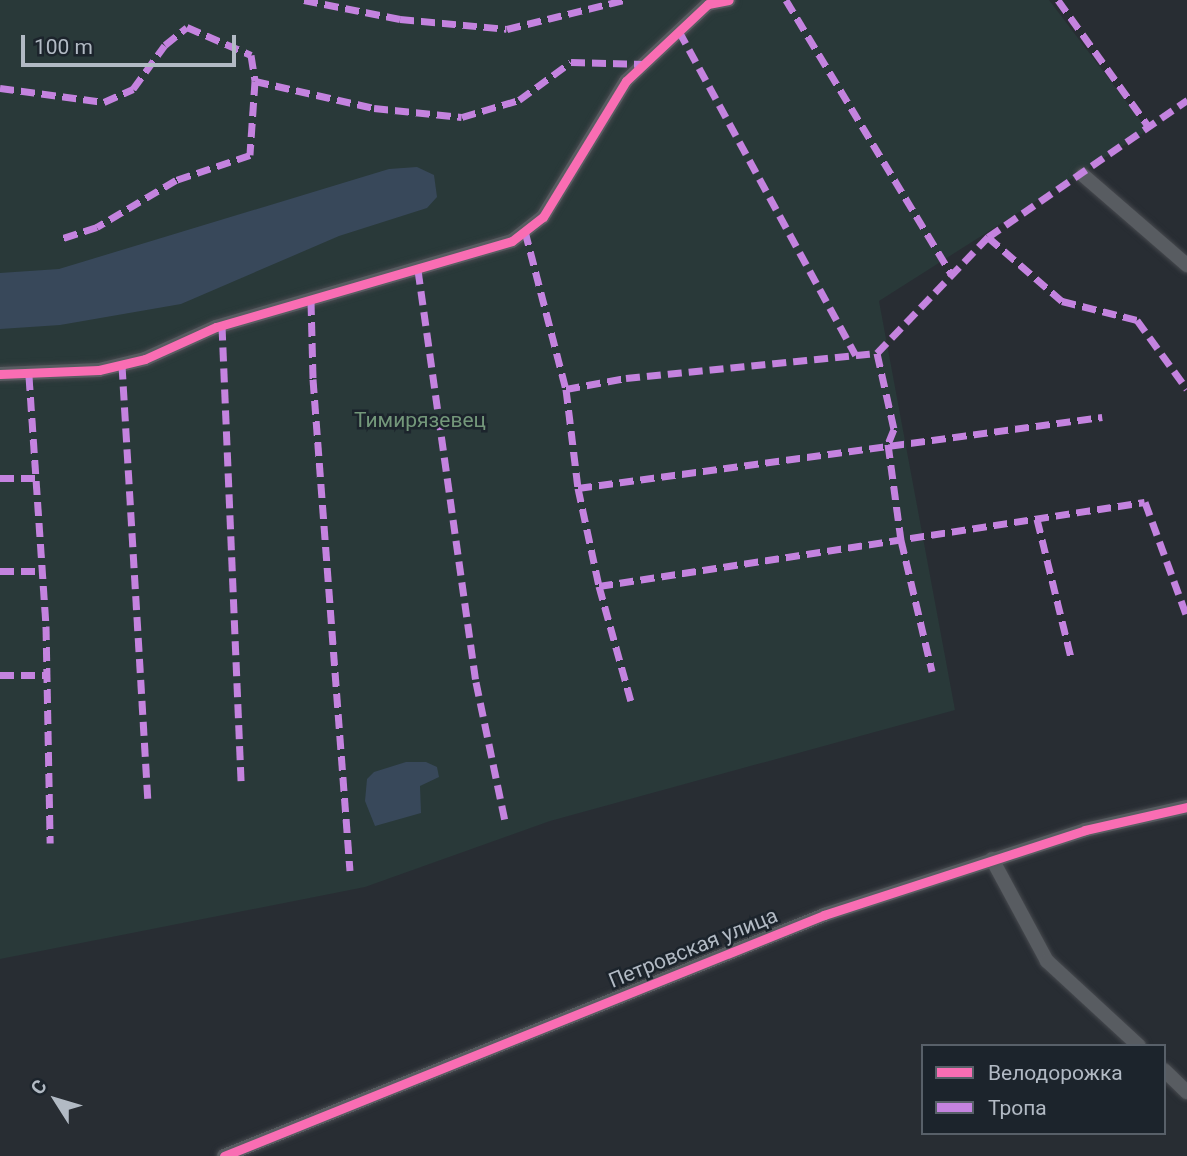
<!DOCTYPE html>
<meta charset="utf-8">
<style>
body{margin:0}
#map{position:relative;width:1187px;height:1156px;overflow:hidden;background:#282d33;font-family:Roboto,sans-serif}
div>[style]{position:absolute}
.green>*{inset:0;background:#293939}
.water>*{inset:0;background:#38485a}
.roads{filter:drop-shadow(0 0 2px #46494e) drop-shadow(0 0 2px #46494e)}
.minor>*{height:14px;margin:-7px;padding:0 7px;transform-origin:7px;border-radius:7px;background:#585c61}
.quiet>*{height:7px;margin-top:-3.5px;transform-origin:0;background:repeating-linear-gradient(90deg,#c483df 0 14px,transparent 0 21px)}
.cycleway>*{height:9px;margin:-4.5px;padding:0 4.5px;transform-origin:4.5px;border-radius:4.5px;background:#f96db3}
span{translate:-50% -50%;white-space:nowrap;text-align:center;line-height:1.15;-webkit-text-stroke:5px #1c242c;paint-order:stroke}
.park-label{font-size:21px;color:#73977a}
.street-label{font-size:21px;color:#b2bac4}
.legend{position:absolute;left:921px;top:1044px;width:245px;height:91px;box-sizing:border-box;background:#1c242c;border:2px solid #586069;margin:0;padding:9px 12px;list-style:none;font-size:21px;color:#b2bac4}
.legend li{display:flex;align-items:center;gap:14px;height:35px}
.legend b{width:35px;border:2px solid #586069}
.north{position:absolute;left:21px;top:1065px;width:70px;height:70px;-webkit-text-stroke:5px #1c242c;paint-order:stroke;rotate:307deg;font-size:19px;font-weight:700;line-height:28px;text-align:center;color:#b2bac4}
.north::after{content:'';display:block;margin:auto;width:24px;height:32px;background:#b2bac4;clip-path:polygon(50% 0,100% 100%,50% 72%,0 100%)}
.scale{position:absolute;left:21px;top:35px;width:215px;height:32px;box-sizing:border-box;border:4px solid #b2bac4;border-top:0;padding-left:9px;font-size:21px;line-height:24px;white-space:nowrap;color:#b2bac4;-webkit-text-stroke:5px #1c242c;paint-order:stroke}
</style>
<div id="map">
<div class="green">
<i style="clip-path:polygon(0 0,1049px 0,1148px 130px,879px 301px,955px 710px,550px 821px,365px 887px,0 959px)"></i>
</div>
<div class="water">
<i style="clip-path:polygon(417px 167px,434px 175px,437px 197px,427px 208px,339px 236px,181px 304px,60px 325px,0 329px,0 273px,59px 269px,389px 169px)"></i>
<i style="clip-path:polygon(406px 762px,426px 762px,437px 767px,439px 777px,420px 786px,421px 813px,375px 826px,365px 801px,367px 779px,374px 772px)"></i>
</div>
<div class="roads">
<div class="minor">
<i style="left:1083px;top:175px;width:138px;rotate:40.9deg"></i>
<i style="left:0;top:374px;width:99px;rotate:-2.3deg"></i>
<i style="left:99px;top:370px;width:47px;rotate:-13.4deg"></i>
<i style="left:145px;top:359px;width:78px;rotate:-24.3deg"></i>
<i style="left:216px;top:327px;width:308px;rotate:-16.2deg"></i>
<i style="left:512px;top:241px;width:39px;rotate:-38deg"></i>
<i style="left:543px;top:217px;width:159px;rotate:-58.6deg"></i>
<i style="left:626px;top:81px;width:112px;rotate:-43.2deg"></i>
<i style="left:708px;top:4px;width:21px;rotate:-11deg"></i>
<i style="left:992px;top:859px;width:116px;rotate:61.7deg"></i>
<i style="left:1047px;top:961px;width:125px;rotate:42.7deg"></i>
<i style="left:1164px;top:1070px;width:32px;rotate:44deg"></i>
<i style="left:224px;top:1156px;width:647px;rotate:-21.88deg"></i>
<i style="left:824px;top:915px;width:274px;rotate:-18deg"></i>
<i style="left:1085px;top:830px;width:105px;rotate:-12.7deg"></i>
</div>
</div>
<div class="quiet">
<i style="left:304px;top:0;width:98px;rotate:11.2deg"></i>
<i style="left:400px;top:19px;width:107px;rotate:5.3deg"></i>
<i style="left:507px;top:29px;width:121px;rotate:-13.9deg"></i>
<i style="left:786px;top:0;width:321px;rotate:58.9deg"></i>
<i style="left:1058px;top:0;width:156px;rotate:54.4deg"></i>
<i style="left:679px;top:31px;width:369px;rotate:61.4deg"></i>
<i style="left:255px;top:81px;width:122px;rotate:12.8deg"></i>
<i style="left:374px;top:108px;width:88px;rotate:5.8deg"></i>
<i style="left:462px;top:117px;width:59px;rotate:-16.6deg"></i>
<i style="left:519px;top:100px;width:64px;rotate:-36.2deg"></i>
<i style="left:571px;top:62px;width:73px;rotate:1.6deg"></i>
<i style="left:0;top:88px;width:105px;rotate:7.7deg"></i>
<i style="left:104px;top:102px;width:32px;rotate:-24deg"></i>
<i style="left:133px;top:89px;width:54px;rotate:-54deg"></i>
<i style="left:165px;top:45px;width:28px;rotate:-39deg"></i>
<i style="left:187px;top:27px;width:70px;rotate:23.6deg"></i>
<i style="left:251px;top:55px;width:26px;rotate:81deg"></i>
<i style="left:255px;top:81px;width:74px;rotate:93.9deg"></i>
<i style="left:250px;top:155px;width:78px;rotate:161.3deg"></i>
<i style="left:176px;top:180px;width:92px;rotate:149.3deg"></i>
<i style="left:97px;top:227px;width:40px;rotate:162deg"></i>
<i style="left:525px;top:231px;width:163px;rotate:75.5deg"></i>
<i style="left:566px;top:389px;width:100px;rotate:83.1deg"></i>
<i style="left:578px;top:488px;width:100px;rotate:77.9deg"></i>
<i style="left:599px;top:586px;width:119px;rotate:74.5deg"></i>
<i style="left:988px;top:237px;width:98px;rotate:40.9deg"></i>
<i style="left:1062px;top:301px;width:77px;rotate:14.2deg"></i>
<i style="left:1137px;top:320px;width:85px;rotate:54.1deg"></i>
<i style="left:418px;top:270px;width:416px;rotate:82deg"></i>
<i style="left:476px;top:682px;width:146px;rotate:78.2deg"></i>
<i style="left:311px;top:301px;width:78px;rotate:88.5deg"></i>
<i style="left:313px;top:379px;width:493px;rotate:85.7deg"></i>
<i style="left:222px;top:326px;width:461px;rotate:87.6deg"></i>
<i style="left:877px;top:353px;width:78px;rotate:77.4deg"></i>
<i style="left:894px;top:429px;width:16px;rotate:112deg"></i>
<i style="left:888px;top:444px;width:97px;rotate:82.3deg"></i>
<i style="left:901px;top:540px;width:135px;rotate:76.7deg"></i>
<i style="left:122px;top:365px;width:440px;rotate:86.6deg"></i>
<i style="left:29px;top:376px;width:251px;rotate:86.1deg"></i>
<i style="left:46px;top:626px;width:217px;rotate:88.9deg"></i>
<i style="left:566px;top:389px;width:61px;rotate:-10.4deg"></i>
<i style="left:626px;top:378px;width:252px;rotate:-5.7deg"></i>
<i style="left:877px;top:353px;width:161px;rotate:-46.3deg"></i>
<i style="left:988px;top:237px;width:242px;rotate:-34.5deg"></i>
<i style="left:0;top:478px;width:36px"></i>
<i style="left:578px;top:488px;width:529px;rotate:-7.72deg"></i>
<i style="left:1037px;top:519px;width:146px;rotate:76.2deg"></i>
<i style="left:0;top:571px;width:42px"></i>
<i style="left:599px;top:586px;width:552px;rotate:-8.75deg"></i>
<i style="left:1145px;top:502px;width:122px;rotate:69.9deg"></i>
<i style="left:0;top:675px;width:47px"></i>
</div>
<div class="cycleway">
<i style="left:0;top:374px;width:99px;rotate:-2.3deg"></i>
<i style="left:99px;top:370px;width:47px;rotate:-13.4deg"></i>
<i style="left:145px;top:359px;width:78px;rotate:-24.3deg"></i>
<i style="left:216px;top:327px;width:308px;rotate:-16.2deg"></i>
<i style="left:512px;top:241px;width:39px;rotate:-38deg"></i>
<i style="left:543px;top:217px;width:159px;rotate:-58.6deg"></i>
<i style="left:626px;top:81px;width:112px;rotate:-43.2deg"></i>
<i style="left:708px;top:4px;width:21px;rotate:-11deg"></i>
<i style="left:224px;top:1156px;width:647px;rotate:-21.88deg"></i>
<i style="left:824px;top:915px;width:274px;rotate:-18deg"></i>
<i style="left:1085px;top:830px;width:105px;rotate:-12.7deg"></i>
</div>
<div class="park-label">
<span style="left:420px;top:420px">Тимирязевец</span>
</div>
<div class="street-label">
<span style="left:693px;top:948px;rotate:-22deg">Петровская улица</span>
</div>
<ul class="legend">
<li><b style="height:9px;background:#f96db3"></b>Велодорожка</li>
<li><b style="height:9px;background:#c483df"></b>Тропа</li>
</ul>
<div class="north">С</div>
<div class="scale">100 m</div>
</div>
